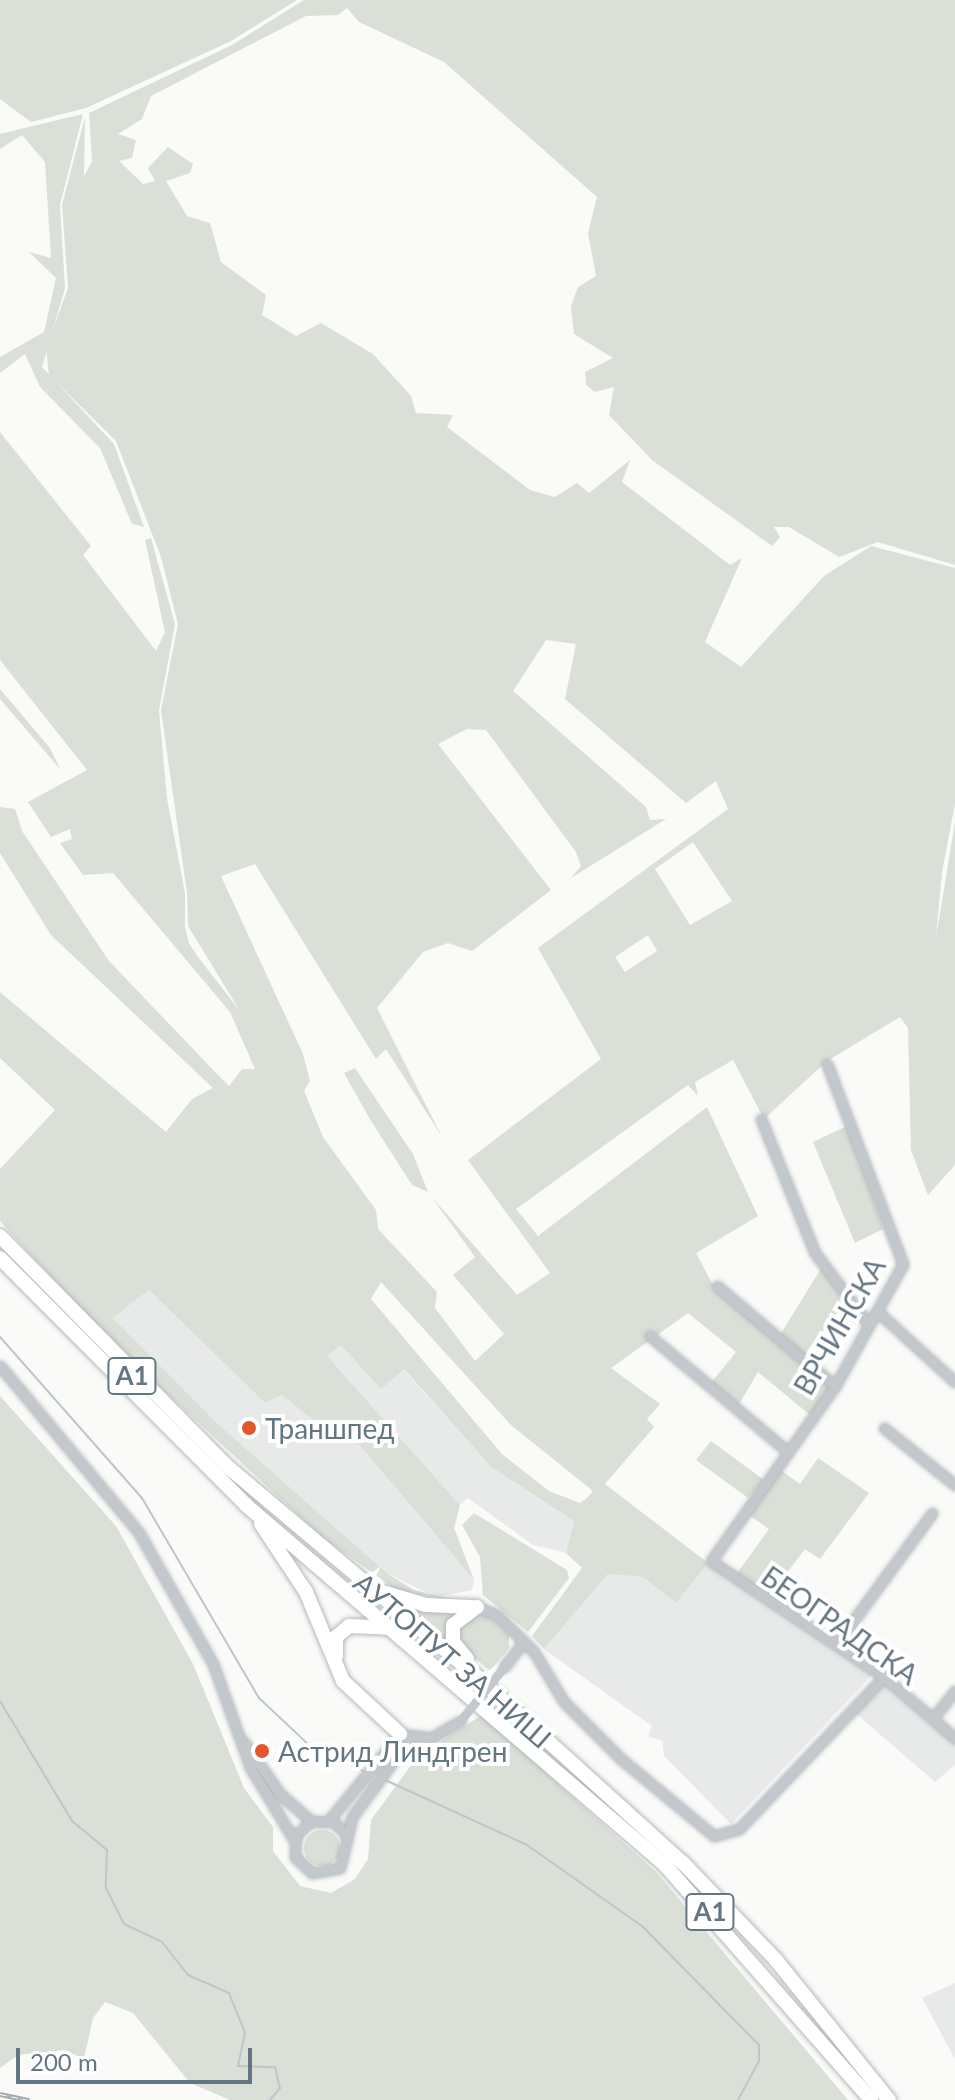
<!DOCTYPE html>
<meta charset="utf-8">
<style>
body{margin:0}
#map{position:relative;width:955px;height:2100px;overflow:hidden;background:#fafaf8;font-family:Lato,sans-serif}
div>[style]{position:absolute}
.built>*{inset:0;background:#e8e9e9}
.green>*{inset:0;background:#dadfd7}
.round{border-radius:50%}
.stream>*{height:2px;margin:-1px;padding:0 1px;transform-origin:1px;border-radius:1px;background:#bbc7cb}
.roads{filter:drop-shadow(0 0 2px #b4b9bd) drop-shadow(0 0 2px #b4b9bd)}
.minor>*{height:9px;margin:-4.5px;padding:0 4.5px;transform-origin:4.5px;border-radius:4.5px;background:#c3c8cc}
.highway>*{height:14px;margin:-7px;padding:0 7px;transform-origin:7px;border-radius:7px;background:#fff}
.rail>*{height:5px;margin-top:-2.5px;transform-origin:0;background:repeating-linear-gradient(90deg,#fff 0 6px,#a2aab0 0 12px);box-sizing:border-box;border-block:2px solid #a2aab0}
.minor-bridge>*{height:9px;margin:-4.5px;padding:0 4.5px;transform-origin:4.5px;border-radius:4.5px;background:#c3c8cc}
.dots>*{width:22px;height:22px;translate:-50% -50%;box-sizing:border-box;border:4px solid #fff;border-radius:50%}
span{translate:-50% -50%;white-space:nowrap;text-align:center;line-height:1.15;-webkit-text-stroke:8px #fff;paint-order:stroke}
.shield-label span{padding:2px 6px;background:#fff;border:2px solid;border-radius:6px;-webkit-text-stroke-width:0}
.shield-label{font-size:26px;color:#657683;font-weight:700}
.street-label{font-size:28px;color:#657683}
.poi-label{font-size:28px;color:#657683}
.left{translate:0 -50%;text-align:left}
.scale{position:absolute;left:16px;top:2048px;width:236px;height:36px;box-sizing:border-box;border:4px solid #657683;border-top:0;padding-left:10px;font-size:24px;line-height:28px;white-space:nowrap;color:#657683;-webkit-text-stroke:6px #fff;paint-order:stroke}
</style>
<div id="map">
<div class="built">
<i style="clip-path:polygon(149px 1290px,265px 1403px,282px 1395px,328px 1432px,356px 1441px,474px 1580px,472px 1590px,436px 1597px,388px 1574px,219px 1425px,113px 1318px)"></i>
<i style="clip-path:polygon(341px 1344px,403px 1369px,491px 1467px,574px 1521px,566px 1553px,533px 1545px,468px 1498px,460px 1505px,327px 1356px)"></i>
<i style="clip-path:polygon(708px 1563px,872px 1675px,731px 1824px,664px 1756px,662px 1741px,648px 1736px,652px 1726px,544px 1649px,608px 1574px,643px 1577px,676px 1603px)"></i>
<i style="clip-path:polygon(886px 1683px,955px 1742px,955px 1765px,935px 1782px,854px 1712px)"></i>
<i style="clip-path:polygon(955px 1983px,955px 2059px,922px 1998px)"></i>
</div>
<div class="green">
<i style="clip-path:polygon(0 0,297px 0,231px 41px,86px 108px,31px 122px,0 99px)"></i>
<i style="clip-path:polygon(evenodd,304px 0,955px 0,955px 565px,878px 542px,839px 557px,789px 527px,774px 527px,780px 537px,772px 546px,652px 460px,609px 415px,614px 387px,595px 392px,586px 385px,585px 372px,613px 358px,574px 334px,571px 306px,578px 287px,596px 276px,588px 233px,597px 197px,444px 62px,359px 22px,347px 8px,338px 15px,306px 16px,151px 96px,142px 119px,118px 134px,136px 140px,132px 158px,119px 161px,143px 184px,155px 181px,148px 168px,168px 147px,193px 164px,190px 173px,166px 181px,187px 216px,210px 223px,221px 262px,266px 295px,262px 315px,296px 336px,321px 323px,373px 354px,411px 396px,416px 413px,453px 415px,447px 427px,530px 490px,555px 497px,577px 483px,589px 493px,630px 460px,622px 482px,730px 565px,742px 558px,705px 642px,741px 667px,824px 576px,871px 546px,955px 568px,955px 804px,942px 872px,936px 938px,955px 822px,955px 1165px,928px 1195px,911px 1150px,908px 1028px,900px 1017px,827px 1061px,764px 1119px,733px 1060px,695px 1082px,698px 1096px,688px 1085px,516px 1209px,538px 1236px,707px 1107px,758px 1216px,696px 1253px,713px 1285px,832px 1386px,810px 1415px,758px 1372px,738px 1406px,711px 1383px,736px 1352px,688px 1313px,611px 1368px,660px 1404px,647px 1419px,654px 1427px,605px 1484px,708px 1563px,676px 1603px,643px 1577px,608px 1574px,544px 1649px,532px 1636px,582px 1568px,566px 1553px,574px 1521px,491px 1467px,404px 1369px,381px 1389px,341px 1345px,327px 1356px,460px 1505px,454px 1528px,474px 1580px,356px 1441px,328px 1432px,282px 1395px,265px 1403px,149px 1290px,113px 1318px,219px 1425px,388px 1574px,414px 1590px,459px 1601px,400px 1592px,323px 1538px,105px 1336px,0 1221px,0 1169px,55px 1110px,0 1058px,0 992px,166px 1132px,192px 1099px,213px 1088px,51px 935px,0 853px,0 807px,15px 809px,22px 831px,109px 961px,217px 1074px,229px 1086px,242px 1069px,255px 1069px,230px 1012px,113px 873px,83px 875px,60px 843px,72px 839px,70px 829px,51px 837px,28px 802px,87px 770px,0 660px,0 432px,91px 546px,83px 555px,156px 651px,165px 632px,145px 540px,151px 538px,175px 624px,159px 710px,167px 799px,185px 893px,185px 927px,189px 943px,198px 957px,240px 1011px,188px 926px,187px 893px,161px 710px,178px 624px,161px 557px,116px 441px,49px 375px,46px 348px,68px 288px,62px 205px,85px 117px,84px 176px,92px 162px,89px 113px,232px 45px,304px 0,546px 640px,576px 644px,565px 699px,686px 803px,716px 781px,728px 809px,538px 948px,601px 1059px,468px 1160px,550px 1273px,517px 1295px,431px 1196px,475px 1257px,453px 1275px,504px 1334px,475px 1361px,435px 1308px,437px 1292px,378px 1229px,376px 1210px,323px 1137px,304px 1091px,310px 1081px,303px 1054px,221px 876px,255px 864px,376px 1059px,386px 1049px,442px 1137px,377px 1008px,423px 952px,448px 943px,472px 951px,551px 890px,438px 744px,467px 729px,486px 730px,576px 852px,581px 866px,571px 878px,666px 819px,650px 820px,646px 807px,513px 691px,546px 640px,304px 0,693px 842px,732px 901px,690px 925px,655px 869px,693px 842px,304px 0,648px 935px,657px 951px,625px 972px,615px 957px,648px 935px,304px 0,381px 1282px,511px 1425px,593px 1491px,587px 1498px,580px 1503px,549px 1491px,502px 1454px,371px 1299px,381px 1282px)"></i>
<i style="clip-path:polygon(83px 114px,60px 205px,65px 288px,42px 367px,114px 444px,144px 527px,132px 524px,100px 448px,40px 387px,25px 354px,0 373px,0 357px,44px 332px,56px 278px,29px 252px,51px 258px,45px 162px,22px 135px,0 149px,0 134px)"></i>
<i style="clip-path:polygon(0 689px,50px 748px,60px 769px,0 699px)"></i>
<i style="clip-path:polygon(355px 1068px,413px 1154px,428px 1192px,412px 1185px,371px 1121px,344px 1073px)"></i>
<i style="clip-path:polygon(847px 1126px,883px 1229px,855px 1243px,813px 1142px)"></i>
<i style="clip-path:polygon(822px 1267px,846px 1301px,804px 1355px,780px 1335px)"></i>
<i style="clip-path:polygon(0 1396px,116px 1526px,193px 1664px,244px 1788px,273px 1827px,273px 1851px,300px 1886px,331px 1893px,355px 1879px,368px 1859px,371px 1820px,417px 1757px,482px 1715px,657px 1873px,848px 2100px,230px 2100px,190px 2083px,133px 2013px,105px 2002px,93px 2018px,84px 2059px,65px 2050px,18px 2055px,0 2068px)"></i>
<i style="clip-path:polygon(711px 1441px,764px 1480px,748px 1498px,696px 1460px)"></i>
<i style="clip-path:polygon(818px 1458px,869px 1493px,820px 1559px,805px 1549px,769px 1596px,735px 1576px,769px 1529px,747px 1514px,779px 1469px,800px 1484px)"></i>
<i style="clip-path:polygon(474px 1513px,567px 1570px,569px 1578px,528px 1632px,483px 1595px,480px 1557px,462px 1525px)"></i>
<i style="clip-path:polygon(402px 1605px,461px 1608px,447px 1622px,447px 1644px)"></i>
<i style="clip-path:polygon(472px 1612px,489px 1614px,509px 1635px,509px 1648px,490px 1671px,464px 1649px,457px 1632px)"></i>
<i class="round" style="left:304px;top:1830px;width:36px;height:36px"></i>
</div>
<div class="stream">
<i style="left:0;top:1337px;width:215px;rotate:48.6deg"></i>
<i style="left:142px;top:1498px;width:232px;rotate:59.7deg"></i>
<i style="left:259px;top:1698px;width:67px;rotate:43.2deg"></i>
<i style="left:308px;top:1744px;width:61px;rotate:26.1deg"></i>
<i style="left:0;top:1701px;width:140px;rotate:59deg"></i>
<i style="left:72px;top:1821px;width:45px;rotate:39.6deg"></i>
<i style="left:107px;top:1850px;width:38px;rotate:92deg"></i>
<i style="left:106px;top:1888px;width:40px;rotate:63.4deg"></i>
<i style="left:124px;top:1924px;width:42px;rotate:25.3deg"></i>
<i style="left:162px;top:1942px;width:42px;rotate:51.8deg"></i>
<i style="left:188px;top:1975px;width:45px;rotate:23.7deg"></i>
<i style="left:229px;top:1993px;width:43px;rotate:68.2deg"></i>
<i style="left:245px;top:2033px;width:34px;rotate:102deg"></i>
<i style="left:238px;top:2066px;width:37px;rotate:2deg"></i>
<i style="left:275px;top:2067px;width:22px;rotate:77deg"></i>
<i style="left:280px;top:2088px;width:16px;rotate:130deg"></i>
<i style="left:383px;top:1779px;width:158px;rotate:24.6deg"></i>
<i style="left:527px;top:1845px;width:141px;rotate:35.2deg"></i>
<i style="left:642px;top:1926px;width:167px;rotate:45.5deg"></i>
<i style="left:759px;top:2045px;width:16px;rotate:90deg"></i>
<i style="left:759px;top:2061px;width:44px;rotate:118.3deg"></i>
</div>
<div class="roads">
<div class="minor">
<i style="left:827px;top:1064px;width:214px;rotate:69.2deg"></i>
<i style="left:903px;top:1264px;width:140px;rotate:119.1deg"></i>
<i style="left:835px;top:1386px;width:214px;rotate:125.3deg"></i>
<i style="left:711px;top:1561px;width:208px;rotate:33.8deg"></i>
<i style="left:884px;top:1677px;width:94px;rotate:40.7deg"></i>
<i style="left:761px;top:1119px;width:144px;rotate:68.1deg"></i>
<i style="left:815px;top:1253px;width:90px;rotate:53.1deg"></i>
<i style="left:717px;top:1286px;width:155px;rotate:40.3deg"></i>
<i style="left:878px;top:1312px;width:104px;rotate:42.3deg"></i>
<i style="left:650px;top:1336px;width:179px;rotate:40deg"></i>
<i style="left:0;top:1366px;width:217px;rotate:50.2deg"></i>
<i style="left:139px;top:1533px;width:150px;rotate:60.5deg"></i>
<i style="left:213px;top:1664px;width:109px;rotate:70.2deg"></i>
<i style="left:250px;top:1767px;width:85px;rotate:58.9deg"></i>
<i style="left:884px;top:1428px;width:91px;rotate:38.8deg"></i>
<i style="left:477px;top:1607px;width:22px;rotate:22deg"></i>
<i style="left:497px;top:1615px;width:52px;rotate:45deg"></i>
<i style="left:534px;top:1652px;width:58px;rotate:59deg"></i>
<i style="left:564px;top:1702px;width:81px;rotate:45deg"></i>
<i style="left:621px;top:1759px;width:121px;rotate:39.6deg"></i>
<i style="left:714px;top:1836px;width:26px;rotate:-16deg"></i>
<i style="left:739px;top:1829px;width:210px;rotate:-46.4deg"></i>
<i style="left:837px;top:1643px;width:161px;rotate:-53.8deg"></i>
<i style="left:504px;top:1667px;width:31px;rotate:-52deg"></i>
<i style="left:933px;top:1718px;width:35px;rotate:-51deg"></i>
<i style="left:244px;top:1742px;width:63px;rotate:55.3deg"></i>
<i style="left:280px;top:1794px;width:41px;rotate:41.1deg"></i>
<i style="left:329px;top:1820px;width:112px;rotate:-50.5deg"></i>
<i style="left:400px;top:1734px;width:31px;rotate:7deg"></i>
<i style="left:431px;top:1738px;width:34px;rotate:-30deg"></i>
<i style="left:347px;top:1836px;width:19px;rotate:-133deg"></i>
<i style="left:334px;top:1822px;width:23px;rotate:-178deg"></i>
<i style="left:311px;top:1821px;width:21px;rotate:137deg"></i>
<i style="left:296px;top:1835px;width:22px;rotate:93deg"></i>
<i style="left:295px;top:1857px;width:23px;rotate:43deg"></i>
<i style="left:312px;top:1873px;width:28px;rotate:-10deg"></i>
<i style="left:340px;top:1868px;width:52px;rotate:-76.8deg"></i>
<i style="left:352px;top:1817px;width:99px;rotate:-53.6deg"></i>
</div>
<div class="highway">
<i style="left:0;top:1236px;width:325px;rotate:45.4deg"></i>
<i style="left:228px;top:1467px;width:326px;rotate:40.1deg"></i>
<i style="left:477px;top:1677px;width:278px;rotate:42.1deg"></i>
<i style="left:683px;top:1863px;width:134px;rotate:46.2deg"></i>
<i style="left:776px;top:1960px;width:180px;rotate:51.1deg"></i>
<i style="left:0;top:1258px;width:349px;rotate:45.1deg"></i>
<i style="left:246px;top:1505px;width:551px;rotate:40.66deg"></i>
<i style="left:664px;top:1864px;width:314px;rotate:48.7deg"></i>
<i style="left:261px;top:1524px;width:82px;rotate:56.5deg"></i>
<i style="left:306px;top:1592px;width:96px;rotate:67.4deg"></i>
<i style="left:343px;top:1681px;width:78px;rotate:42.9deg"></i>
<i style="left:379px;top:1591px;width:49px;rotate:16.6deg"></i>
<i style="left:426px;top:1605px;width:46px;rotate:2.5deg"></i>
<i style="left:336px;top:1656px;width:19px;rotate:-90deg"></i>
<i style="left:336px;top:1637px;width:17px;rotate:-40deg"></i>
<i style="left:349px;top:1626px;width:46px;rotate:2.5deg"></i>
<i style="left:467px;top:1659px;width:22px;rotate:-129deg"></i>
<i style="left:453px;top:1642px;width:17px;rotate:-90deg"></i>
<i style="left:453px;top:1625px;width:30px;rotate:-37deg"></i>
</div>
</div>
<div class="rail">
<i style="left:0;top:2094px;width:30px;rotate:12deg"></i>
</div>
<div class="minor-bridge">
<i style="left:460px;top:1721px;width:70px;rotate:-50.8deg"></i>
</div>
<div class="dots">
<i style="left:249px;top:1428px;background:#e4572e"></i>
<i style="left:262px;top:1751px;background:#e4572e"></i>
</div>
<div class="shield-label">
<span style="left:132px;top:1376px">A1</span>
<span style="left:710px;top:1912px">A1</span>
</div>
<div class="street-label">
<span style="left:839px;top:1326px;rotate:-60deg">ВРЧИНСКА</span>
<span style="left:840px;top:1625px;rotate:35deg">БЕОГРАДСКА</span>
<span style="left:453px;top:1660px;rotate:41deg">АУТОПУТ ЗА НИШ</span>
</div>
<div class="poi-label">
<span class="left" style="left:265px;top:1428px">Траншпед</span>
<span class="left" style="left:278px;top:1751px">Астрид Линдгрен</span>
</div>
<div class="scale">200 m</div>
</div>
